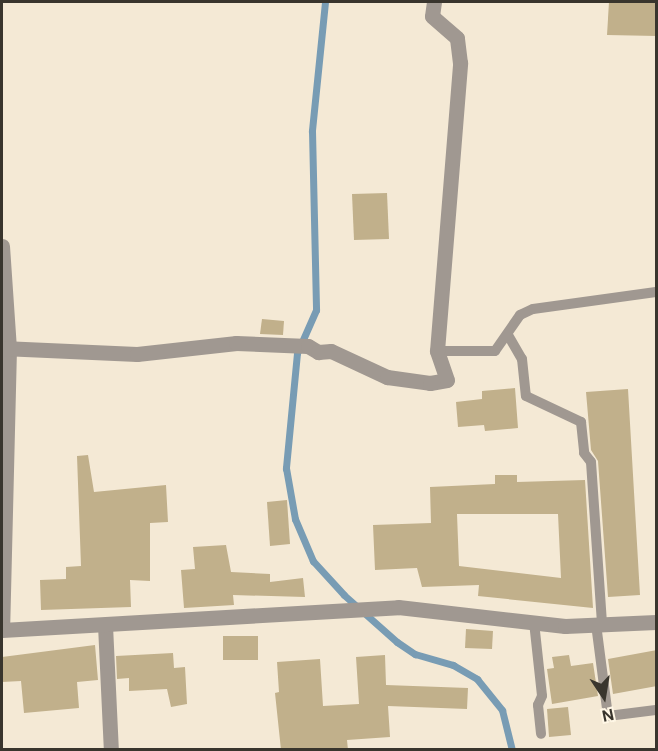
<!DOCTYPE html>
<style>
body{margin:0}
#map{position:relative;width:658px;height:751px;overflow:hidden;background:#f4e9d5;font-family:"DM Sans",sans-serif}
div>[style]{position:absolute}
.stream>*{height:7px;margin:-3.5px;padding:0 3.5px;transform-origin:3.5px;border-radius:3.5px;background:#789cb4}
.building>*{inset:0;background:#c1b08b}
.service>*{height:10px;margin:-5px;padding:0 5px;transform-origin:5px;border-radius:5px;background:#a09891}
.minor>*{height:15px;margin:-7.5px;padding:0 7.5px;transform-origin:7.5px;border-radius:7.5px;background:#a09891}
span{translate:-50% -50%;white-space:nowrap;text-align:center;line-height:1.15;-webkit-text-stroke:4.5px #fff7e6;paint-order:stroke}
.frame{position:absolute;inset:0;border:3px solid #39352d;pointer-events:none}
.north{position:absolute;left:574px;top:667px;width:60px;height:60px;-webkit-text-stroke:4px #fff7e6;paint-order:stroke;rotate:168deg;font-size:16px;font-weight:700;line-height:24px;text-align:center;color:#39352d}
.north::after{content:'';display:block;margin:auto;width:21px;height:27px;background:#39352d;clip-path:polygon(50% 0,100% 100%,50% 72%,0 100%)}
</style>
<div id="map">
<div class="stream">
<i style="left:325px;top:2px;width:130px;rotate:95.8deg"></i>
<i style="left:312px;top:131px;width:179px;rotate:88.7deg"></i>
<i style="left:316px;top:310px;width:47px;rotate:113.8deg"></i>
<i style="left:297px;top:353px;width:116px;rotate:95.5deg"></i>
<i style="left:286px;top:468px;width:52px;rotate:80deg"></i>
<i style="left:295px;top:519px;width:46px;rotate:66.8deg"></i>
<i style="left:313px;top:561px;width:46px;rotate:47.6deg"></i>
<i style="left:344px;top:595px;width:71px;rotate:41.6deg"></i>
<i style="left:397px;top:642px;width:22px;rotate:34deg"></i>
<i style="left:415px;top:654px;width:40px;rotate:16deg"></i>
<i style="left:453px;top:665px;width:28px;rotate:30deg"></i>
<i style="left:477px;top:679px;width:40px;rotate:51deg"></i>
<i style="left:502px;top:710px;width:41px;rotate:76deg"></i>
</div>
<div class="building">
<i style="clip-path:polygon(609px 2px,657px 2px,657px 36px,607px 35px)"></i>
<i style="clip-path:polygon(387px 193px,389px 239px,354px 240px,352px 194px)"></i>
<i style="clip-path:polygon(262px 319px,284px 321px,283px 335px,260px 334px)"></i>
<i style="clip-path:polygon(515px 388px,518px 428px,485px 431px,484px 425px,458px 427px,456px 402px,482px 399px,482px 391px)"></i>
<i style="clip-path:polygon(628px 389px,640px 595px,608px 597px,598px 461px,591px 450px,586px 392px)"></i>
<i style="clip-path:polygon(88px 455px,94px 492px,166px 485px,168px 522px,150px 523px,150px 581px,130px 580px,131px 607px,41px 610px,40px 580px,66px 579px,66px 567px,81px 566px,77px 456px)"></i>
<i style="clip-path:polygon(evenodd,495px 475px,517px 475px,517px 482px,585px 480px,593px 608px,478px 596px,479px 585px,422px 587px,417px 568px,375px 570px,373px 525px,431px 523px,430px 487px,495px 484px,495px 475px,457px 514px,558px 514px,561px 578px,459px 566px,457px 514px)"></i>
<i style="clip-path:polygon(287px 500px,290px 544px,270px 546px,267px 502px)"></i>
<i style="clip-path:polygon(226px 545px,231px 572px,270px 574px,270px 582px,303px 578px,305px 597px,233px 595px,234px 605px,184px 608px,181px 570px,195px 569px,193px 547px)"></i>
<i style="clip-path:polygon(466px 629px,493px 631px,492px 649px,465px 648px)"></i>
<i style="clip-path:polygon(223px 636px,258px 636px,258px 660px,223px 660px)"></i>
<i style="clip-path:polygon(95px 645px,98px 680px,77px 682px,79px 708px,24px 713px,21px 681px,2px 682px,2px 657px)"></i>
<i style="clip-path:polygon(657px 650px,657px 686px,613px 694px,608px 659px)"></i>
<i style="clip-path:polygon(173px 653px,174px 668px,185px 667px,187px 704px,171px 707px,167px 689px,129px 691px,129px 678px,117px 679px,116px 656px)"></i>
<i style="clip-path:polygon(385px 655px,386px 685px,468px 688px,467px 709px,388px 706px,390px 737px,347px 740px,348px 750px,281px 750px,275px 693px,279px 692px,277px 662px,320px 659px,323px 706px,359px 704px,356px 657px)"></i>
<i style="clip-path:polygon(569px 655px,571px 666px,593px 663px,598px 696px,552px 704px,547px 669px,554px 668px,552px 657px)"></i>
<i style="clip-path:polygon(568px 707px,571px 735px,549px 737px,547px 709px)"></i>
</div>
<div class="service">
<i style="left:508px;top:335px;width:28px;rotate:60deg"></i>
<i style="left:522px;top:359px;width:37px;rotate:84deg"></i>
<i style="left:526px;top:396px;width:61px;rotate:25.3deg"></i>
<i style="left:581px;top:422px;width:31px;rotate:84deg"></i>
<i style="left:584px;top:453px;width:11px;rotate:52deg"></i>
<i style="left:591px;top:462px;width:162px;rotate:86.1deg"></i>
<i style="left:437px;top:351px;width:58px"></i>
<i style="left:495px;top:351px;width:44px;rotate:-55.2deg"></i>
<i style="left:520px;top:315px;width:14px;rotate:-25deg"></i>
<i style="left:533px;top:309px;width:124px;rotate:-7.9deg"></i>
<i style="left:534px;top:622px;width:74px;rotate:83.8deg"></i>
<i style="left:542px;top:696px;width:10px;rotate:114deg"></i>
<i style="left:538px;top:705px;width:29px;rotate:84deg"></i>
<i style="left:596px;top:624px;width:93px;rotate:82.6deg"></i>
<i style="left:608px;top:716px;width:48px;rotate:-7.1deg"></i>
</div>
<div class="minor">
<i style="left:2px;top:246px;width:102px;rotate:86.1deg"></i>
<i style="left:9px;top:348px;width:281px;rotate:91.4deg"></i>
<i style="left:2px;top:348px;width:135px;rotate:2.5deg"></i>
<i style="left:137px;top:354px;width:100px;rotate:-6.3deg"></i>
<i style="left:236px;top:343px;width:72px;rotate:2.4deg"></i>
<i style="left:308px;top:346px;width:12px;rotate:31deg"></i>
<i style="left:318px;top:352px;width:13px;rotate:-4deg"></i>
<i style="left:331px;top:351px;width:62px;rotate:24.9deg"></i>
<i style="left:387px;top:377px;width:43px;rotate:7.9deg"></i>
<i style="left:430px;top:383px;width:17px;rotate:-10deg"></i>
<i style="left:447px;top:380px;width:31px;rotate:-109deg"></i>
<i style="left:437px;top:351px;width:289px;rotate:-85.4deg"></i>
<i style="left:460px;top:63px;width:25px;rotate:-97deg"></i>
<i style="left:457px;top:38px;width:33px;rotate:-139deg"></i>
<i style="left:432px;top:16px;width:14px;rotate:-82deg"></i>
<i style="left:105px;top:625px;width:125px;rotate:87.3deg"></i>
<i style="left:2px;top:630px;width:397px;rotate:-3.3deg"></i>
<i style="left:398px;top:607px;width:168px;rotate:6.5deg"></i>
<i style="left:565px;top:626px;width:91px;rotate:-2.5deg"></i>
</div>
<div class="frame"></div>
<div class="north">N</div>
</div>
